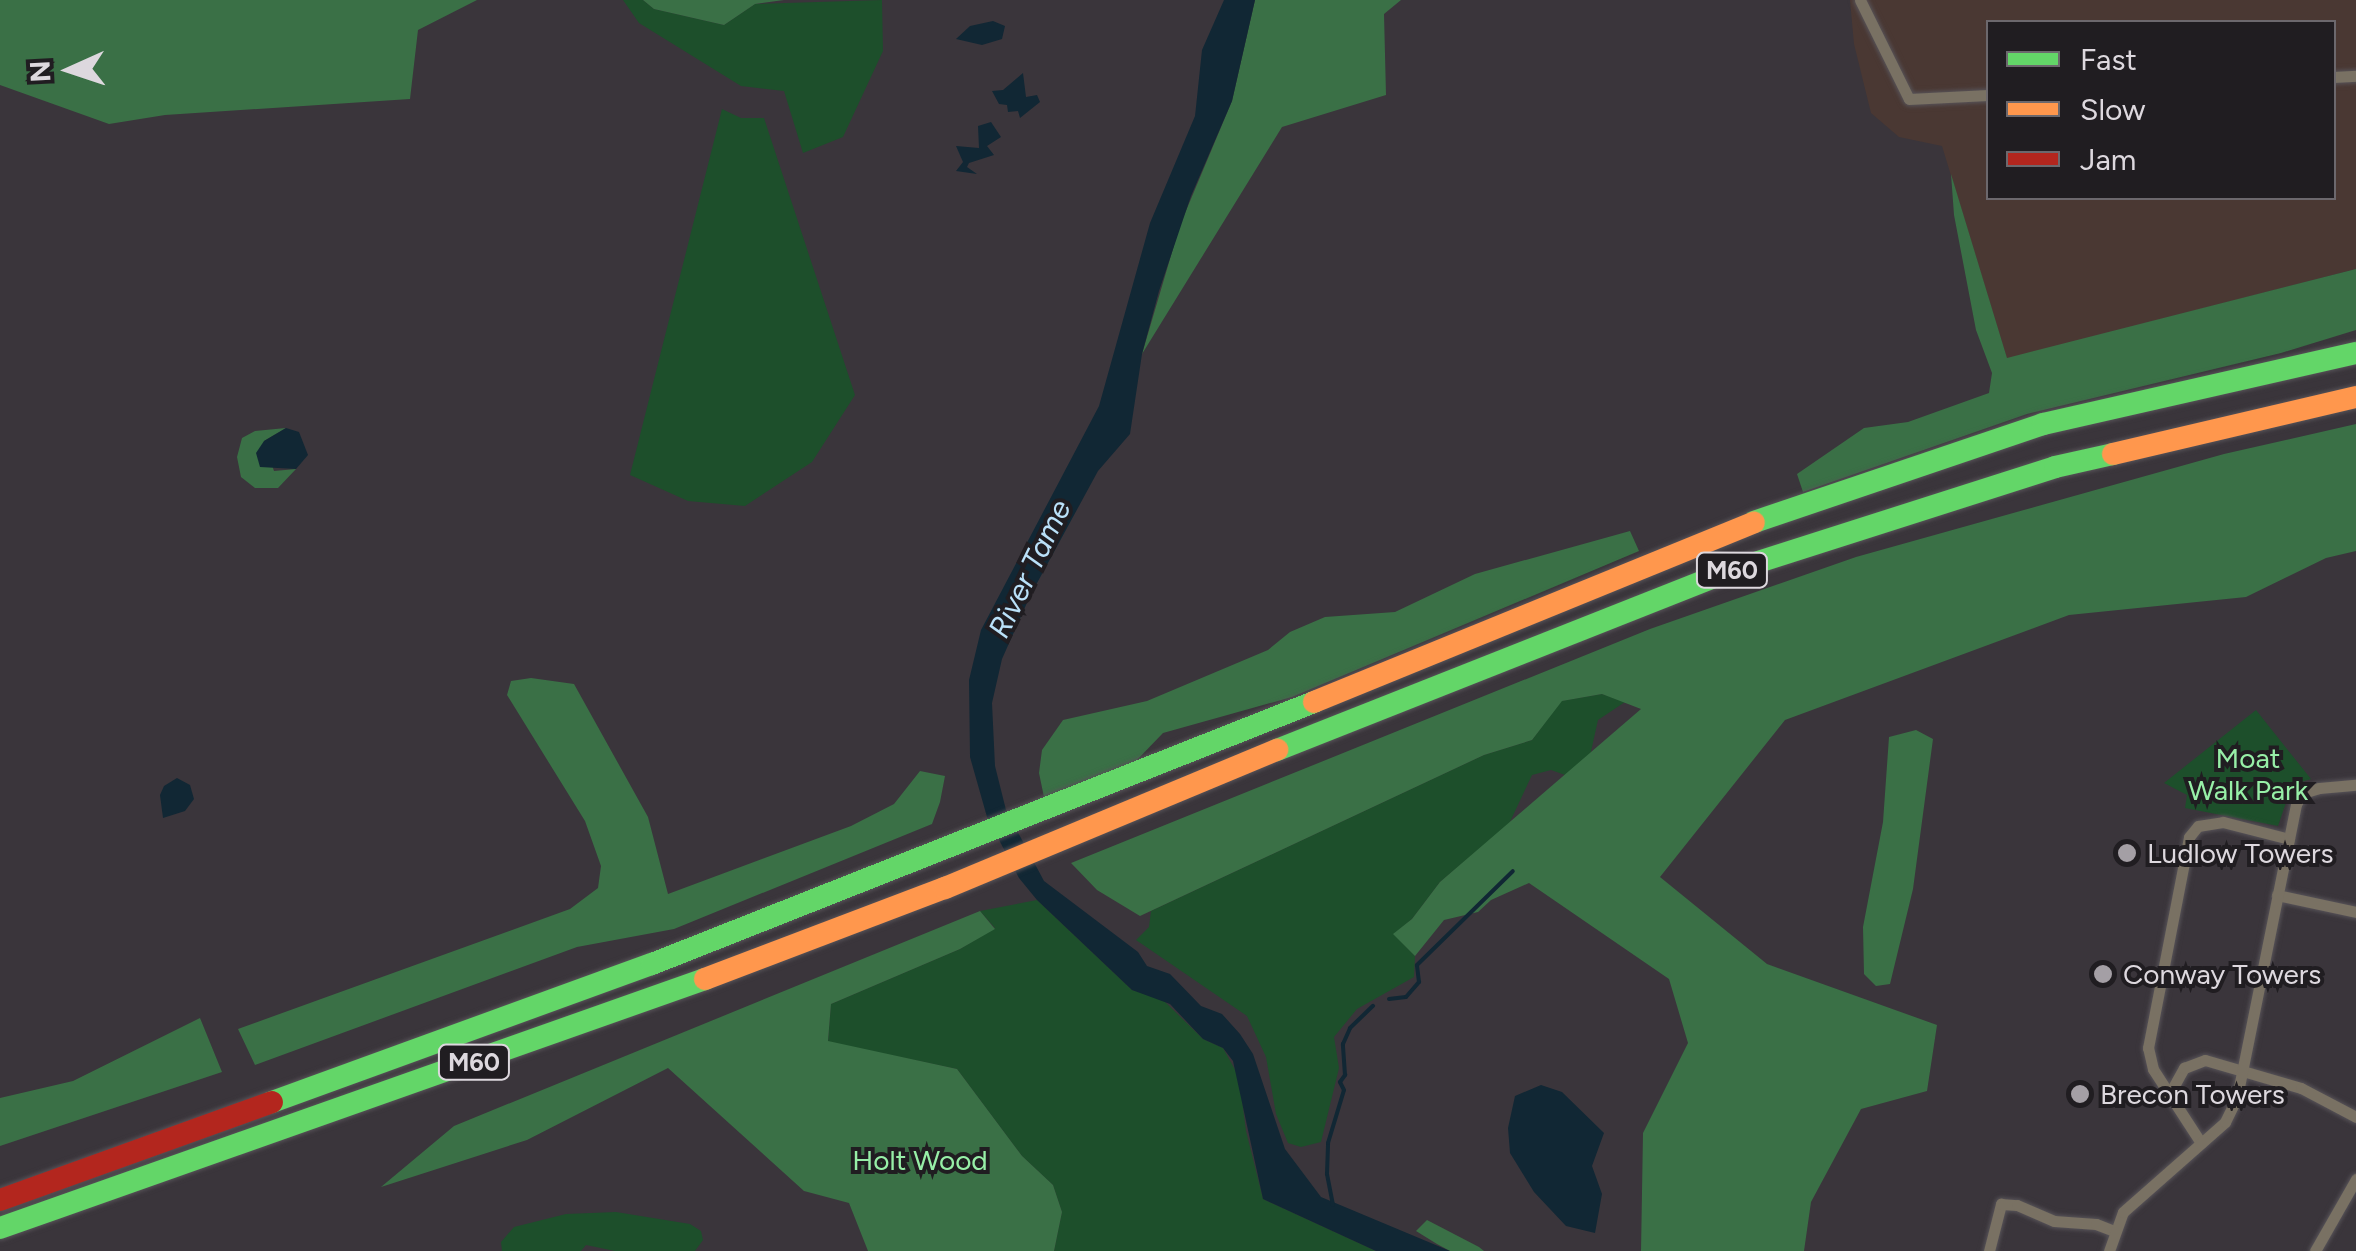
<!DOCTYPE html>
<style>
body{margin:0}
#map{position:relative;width:2356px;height:1251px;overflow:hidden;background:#3a353b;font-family:Figtree,sans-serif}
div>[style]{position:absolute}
.industrial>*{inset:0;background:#4a3833}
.green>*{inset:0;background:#1d4f2b}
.forest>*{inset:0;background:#3a7046}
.water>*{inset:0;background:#112734}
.stream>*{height:4px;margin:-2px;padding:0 2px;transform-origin:2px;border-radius:2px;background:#112734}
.roads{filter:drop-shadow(0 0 2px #575358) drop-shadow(0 0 2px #575358)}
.street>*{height:11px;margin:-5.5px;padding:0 5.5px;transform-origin:5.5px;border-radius:5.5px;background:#797163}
.fast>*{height:22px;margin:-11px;padding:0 11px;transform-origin:11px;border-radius:11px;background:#63d668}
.slow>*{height:22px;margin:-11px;padding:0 11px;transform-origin:11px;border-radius:11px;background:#ff974d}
.jam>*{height:22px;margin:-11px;padding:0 11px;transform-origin:11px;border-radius:11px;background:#b3261e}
.dots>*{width:28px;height:28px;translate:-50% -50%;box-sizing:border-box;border:5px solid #201d21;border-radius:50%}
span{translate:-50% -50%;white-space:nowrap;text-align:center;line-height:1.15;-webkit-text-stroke:8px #201d21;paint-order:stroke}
.shield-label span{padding:2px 8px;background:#201d21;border:2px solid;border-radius:8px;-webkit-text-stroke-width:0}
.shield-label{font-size:25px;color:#ddd8de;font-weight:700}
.park-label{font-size:28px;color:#97efa7}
.poi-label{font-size:28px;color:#ddd8de}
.left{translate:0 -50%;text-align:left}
.water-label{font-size:30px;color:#bae1f9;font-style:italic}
.legend{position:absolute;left:1986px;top:20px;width:350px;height:180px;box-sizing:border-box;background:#201d21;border:2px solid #6c686d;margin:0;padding:12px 18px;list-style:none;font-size:30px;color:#ddd8de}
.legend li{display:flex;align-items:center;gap:20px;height:50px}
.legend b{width:50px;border:2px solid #6c686d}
.north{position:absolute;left:20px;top:20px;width:100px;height:100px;-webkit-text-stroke:8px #201d21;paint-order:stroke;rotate:267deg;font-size:28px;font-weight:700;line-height:40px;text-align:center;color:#ddd8de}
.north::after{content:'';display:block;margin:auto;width:35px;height:45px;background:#ddd8de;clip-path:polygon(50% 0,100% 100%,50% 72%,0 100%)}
</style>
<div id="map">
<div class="industrial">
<i style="clip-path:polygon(evenodd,1850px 0,2356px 0,2356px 269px,2007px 359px,1942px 146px,1899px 137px,1871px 113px,1854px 44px,1850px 0,1988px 22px,2334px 22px,2334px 198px,1988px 198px,1988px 22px)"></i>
</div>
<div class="green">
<i style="clip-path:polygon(623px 0,643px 0,654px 9px,724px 25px,755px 4px,882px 0,883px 51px,843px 137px,803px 153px,784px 91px,741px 86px,639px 23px)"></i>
<i style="clip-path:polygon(722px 109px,741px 118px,764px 118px,855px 395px,812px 462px,745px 506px,688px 501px,630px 475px)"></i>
<i style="clip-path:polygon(1602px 694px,1625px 702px,1598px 720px,1590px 756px,1568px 776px,1551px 770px,1532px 775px,1509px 824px,1440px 882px,1412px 919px,1394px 934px,1415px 956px,1414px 977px,1357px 1009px,1334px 1037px,1339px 1068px,1321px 1142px,1301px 1147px,1288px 1143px,1276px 1114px,1266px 1057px,1247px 1016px,1136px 940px,1149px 927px,1151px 911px,1484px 755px,1532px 740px,1561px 701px)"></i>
<i style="clip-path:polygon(2256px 710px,2311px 779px,2292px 785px,2278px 826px,2185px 808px,2187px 795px,2164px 783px)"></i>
<i style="clip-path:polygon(1037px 900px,1132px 990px,1161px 998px,1203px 1039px,1223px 1048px,1239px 1077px,1246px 1131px,1263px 1199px,1376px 1251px,1054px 1251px,1062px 1212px,1053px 1185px,1022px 1156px,957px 1069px,828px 1042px,831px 1004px,960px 949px,995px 928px,980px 911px)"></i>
<i style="clip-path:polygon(616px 1212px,690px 1224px,701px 1231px,703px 1240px,695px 1251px,615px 1251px,586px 1245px,581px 1251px,502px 1251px,501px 1242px,514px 1227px,566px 1214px)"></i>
</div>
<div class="forest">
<i style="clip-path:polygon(0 0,477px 0,418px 30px,410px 99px,165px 115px,109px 124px,0 85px)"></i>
<i style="clip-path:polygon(643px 0,784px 0,755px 4px,724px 25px,654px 9px)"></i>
<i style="clip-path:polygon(1255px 0,1401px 0,1384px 14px,1386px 95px,1282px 127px,1142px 354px,1180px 225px,1232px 101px)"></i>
<i style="clip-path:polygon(1951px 174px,2007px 358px,2356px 269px,2356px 330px,2281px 353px,2027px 414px,1803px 492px,1797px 474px,1864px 428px,1908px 422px,1989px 393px,1992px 373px,1976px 330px,1954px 215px)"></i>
<i style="clip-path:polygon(2356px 424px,2356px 551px,2326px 558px,2246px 597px,2069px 615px,1785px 720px,1660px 877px,1767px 964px,1937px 1025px,1927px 1091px,1861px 1109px,1811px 1202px,1804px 1251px,1641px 1251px,1643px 1133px,1688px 1043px,1669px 979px,1529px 883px,1491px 900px,1478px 912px,1444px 920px,1415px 956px,1393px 934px,1412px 919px,1440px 882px,1641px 709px,1602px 694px,1562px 701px,1532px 740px,1484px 755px,1140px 916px,1097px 890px,1071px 863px,1650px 629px,1856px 557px,2224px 454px)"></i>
<i style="clip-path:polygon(286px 428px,264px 441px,274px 471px,296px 469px,278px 488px,255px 488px,241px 477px,237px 457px,242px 438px,255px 431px)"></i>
<i style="clip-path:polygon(1630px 531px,1639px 551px,1292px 697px,1163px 733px,1136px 761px,1044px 797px,1039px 773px,1042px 750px,1063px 720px,1147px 701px,1268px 650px,1290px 632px,1325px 617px,1395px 612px,1475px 574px)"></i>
<i style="clip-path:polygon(531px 678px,574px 684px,648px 817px,668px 894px,851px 826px,894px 804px,920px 771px,945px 776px,940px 802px,932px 824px,674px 929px,577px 947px,255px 1065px,238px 1029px,570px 909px,598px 888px,601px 866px,585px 821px,507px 695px,511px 681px)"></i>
<i style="clip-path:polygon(1916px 730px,1933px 739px,1913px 889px,1890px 984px,1876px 986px,1864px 974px,1863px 927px,1883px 822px,1889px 737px)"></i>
<i style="clip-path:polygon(980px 911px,995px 929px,960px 949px,831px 1004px,828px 1041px,957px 1069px,1022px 1156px,1053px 1185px,1062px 1212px,1054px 1251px,868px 1251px,849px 1203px,804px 1191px,668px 1068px,527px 1140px,381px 1187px,454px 1126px)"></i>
<i style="clip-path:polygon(200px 1018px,222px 1072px,0 1146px,0 1098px,73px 1081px)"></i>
<i style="clip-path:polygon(1427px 1220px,1479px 1247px,1484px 1251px,1450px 1251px,1437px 1244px,1416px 1231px)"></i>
</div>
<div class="water">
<i style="clip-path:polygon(1224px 0,1255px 0,1232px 101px,1191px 196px,1159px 291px,1142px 354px,1130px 434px,1098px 471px,1030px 596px,1002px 659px,992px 703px,995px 766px,1006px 810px,1044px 881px,1138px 952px,1147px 966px,1170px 974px,1201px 1006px,1222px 1014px,1240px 1034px,1253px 1054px,1285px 1149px,1321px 1197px,1450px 1251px,1376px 1251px,1263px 1199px,1233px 1061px,1223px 1048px,1203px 1039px,1170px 1004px,1132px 990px,1037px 900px,1019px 878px,987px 817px,970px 757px,969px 680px,981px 630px,1099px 406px,1150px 223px,1195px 116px,1202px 50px)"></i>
<i style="clip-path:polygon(993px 21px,1005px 26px,1002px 39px,982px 45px,956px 39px,970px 26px)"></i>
<i style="clip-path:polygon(1023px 73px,1026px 97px,1037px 95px,1040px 102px,1020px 118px,1018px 111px,1008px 112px,1007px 105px,999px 104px,992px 91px,1003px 90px)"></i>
<i style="clip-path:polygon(991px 122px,1001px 137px,987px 146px,994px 155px,969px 163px,967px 167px,977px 174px,956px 171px,963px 162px,956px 146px,979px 148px,978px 126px)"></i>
<i style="clip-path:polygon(286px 428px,299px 432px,308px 455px,296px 469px,260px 467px,256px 453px,264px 441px)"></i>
<i style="clip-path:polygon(177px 778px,190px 785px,194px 799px,185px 811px,163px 818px,160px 795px,164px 786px)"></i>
<i style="clip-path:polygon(1541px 1085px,1562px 1092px,1604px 1133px,1592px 1166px,1602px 1194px,1595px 1233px,1566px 1226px,1534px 1192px,1510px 1153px,1508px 1128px,1515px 1096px)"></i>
</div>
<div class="stream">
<i style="left:1389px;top:999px;width:17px;rotate:-7deg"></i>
<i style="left:1406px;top:997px;width:20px;rotate:-49deg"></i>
<i style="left:1419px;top:982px;width:17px;rotate:-97deg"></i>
<i style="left:1417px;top:965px;width:134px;rotate:-44.4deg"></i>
<i style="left:1333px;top:1205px;width:32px;rotate:-101deg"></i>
<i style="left:1327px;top:1174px;width:31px;rotate:-88deg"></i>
<i style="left:1328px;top:1143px;width:55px;rotate:-73.2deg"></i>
<i style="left:1344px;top:1090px;width:9px;rotate:-117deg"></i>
<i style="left:1340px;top:1082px;width:9px;rotate:-54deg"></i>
<i style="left:1345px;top:1075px;width:31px;rotate:-94deg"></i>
<i style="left:1343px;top:1044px;width:17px;rotate:-66deg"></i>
<i style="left:1350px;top:1028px;width:32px;rotate:-44deg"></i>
</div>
<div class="roads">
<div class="street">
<i style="left:1860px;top:0;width:110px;rotate:63.7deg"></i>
<i style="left:1909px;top:99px;width:79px;rotate:-2.9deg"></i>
<i style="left:2334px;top:77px;width:22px;rotate:-3deg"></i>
<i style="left:2277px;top:895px;width:81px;rotate:12.1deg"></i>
<i style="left:2170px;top:1093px;width:29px;rotate:-61deg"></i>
<i style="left:2184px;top:1068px;width:22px;rotate:-21deg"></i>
<i style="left:2205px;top:1060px;width:100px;rotate:16.3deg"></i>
<i style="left:2301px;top:1088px;width:62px;rotate:27.8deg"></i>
<i style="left:2201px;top:1143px;width:88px;rotate:-123deg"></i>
<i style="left:2153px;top:1069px;width:22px;rotate:-103deg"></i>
<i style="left:2148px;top:1048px;width:215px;rotate:-79deg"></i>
<i style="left:2189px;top:837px;width:14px;rotate:-51deg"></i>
<i style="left:2198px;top:826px;width:25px;rotate:-9deg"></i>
<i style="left:2223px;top:822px;width:68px;rotate:14.4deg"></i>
<i style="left:1989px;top:1251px;width:49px;rotate:-75.7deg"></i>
<i style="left:2001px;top:1204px;width:16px;rotate:4deg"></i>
<i style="left:2017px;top:1205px;width:40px;rotate:23.4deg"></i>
<i style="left:2054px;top:1221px;width:42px;rotate:4.1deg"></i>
<i style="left:2096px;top:1224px;width:19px;rotate:21deg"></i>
<i style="left:2109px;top:1251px;width:41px;rotate:-70.3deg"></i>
<i style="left:2123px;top:1212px;width:136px;rotate:-41.4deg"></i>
<i style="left:2225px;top:1122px;width:28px;rotate:-64deg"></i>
<i style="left:2237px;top:1097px;width:299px;rotate:-78.6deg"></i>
<i style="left:2296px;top:804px;width:13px;rotate:-58deg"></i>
<i style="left:2303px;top:793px;width:17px;rotate:-17deg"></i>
<i style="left:2319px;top:788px;width:37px;rotate:-5deg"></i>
<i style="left:2315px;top:1251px;width:83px;rotate:-60.3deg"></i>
</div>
<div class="fast">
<i style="left:1754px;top:522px;width:305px;rotate:-18.7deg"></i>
<i style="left:2043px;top:424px;width:321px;rotate:-12.8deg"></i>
<i style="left:1277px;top:750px;width:487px;rotate:-21.6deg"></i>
<i style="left:1730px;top:571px;width:341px;rotate:-17.7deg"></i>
<i style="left:2055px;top:467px;width:59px;rotate:-12.6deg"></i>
<i style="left:272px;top:1102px;width:404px;rotate:-20deg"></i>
<i style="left:652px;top:964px;width:712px;rotate:-21.59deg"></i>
<i style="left:0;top:1228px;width:748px;rotate:-19.45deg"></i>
</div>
<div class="slow">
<i style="left:2113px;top:454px;width:250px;rotate:-13.2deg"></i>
<i style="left:1314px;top:702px;width:475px;rotate:-22.2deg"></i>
<i style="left:705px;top:979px;width:257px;rotate:-20.8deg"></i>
<i style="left:945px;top:888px;width:360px;rotate:-22.6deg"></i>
</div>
<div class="jam">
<i style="left:0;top:1200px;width:289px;rotate:-19.8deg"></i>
</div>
</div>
<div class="dots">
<i style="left:2127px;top:853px;background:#a49fa5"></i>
<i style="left:2103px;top:974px;background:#a49fa5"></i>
<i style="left:2080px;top:1094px;background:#a49fa5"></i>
</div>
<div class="shield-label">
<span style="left:1732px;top:570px">M60</span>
<span style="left:474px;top:1062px">M60</span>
</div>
<div class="park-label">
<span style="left:2248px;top:774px">Moat<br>Walk Park</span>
<span style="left:920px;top:1160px">Holt Wood</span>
</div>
<div class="poi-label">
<span class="left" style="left:2147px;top:853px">Ludlow Towers</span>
<span class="left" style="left:2123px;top:974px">Conway Towers</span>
<span class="left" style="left:2100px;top:1094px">Brecon Towers</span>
</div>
<div class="water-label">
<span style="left:1030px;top:569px;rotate:-64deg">River Tame</span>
</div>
<ul class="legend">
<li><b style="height:12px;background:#63d668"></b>Fast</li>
<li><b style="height:12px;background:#ff974d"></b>Slow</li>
<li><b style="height:12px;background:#b3261e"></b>Jam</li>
</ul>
<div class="north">N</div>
</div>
